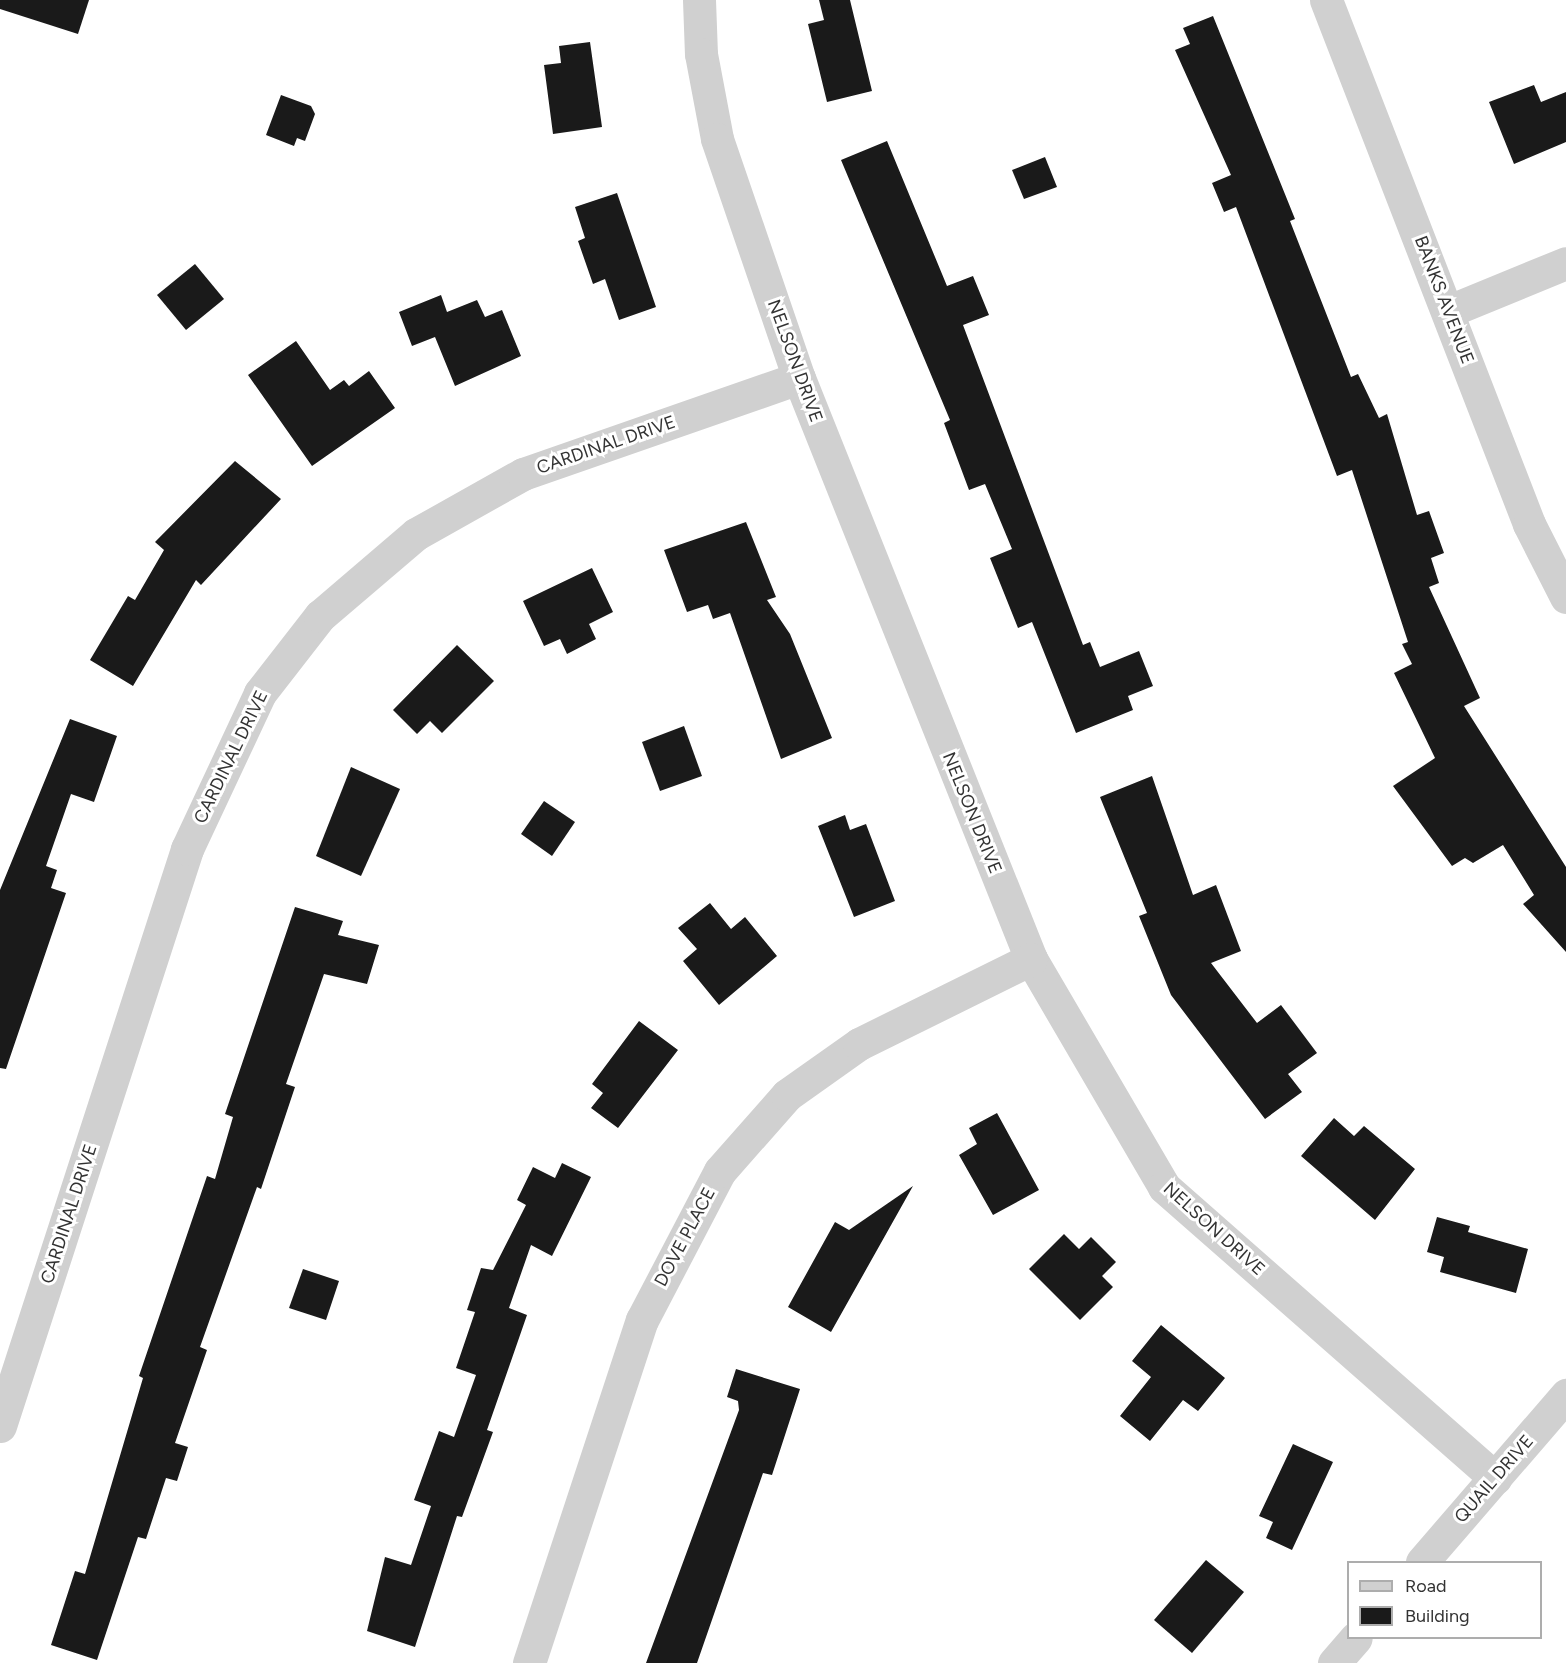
<!DOCTYPE html>
<style>
body{margin:0}
#map{position:relative;width:1566px;height:1663px;overflow:hidden;background:#fff;font-family:Figtree,sans-serif}
div>[style]{position:absolute}
.building>*{inset:0;background:#1a1a1a}
.minor>*{height:33px;margin:-16.5px;padding:0 16.5px;transform-origin:16.5px;border-radius:16.5px;background:#d0d0d0}
span{translate:-50% -50%;white-space:nowrap;text-align:center;line-height:1.15;-webkit-text-stroke:6px #fff;paint-order:stroke}
.street-label{font-size:18px;color:#333}
.legend{position:absolute;left:1347px;top:1561px;width:195px;height:78px;box-sizing:border-box;background:#fff;border:2px solid #adadad;margin:0;padding:8px 10px;list-style:none;font-size:18px;color:#333}
.legend li{display:flex;align-items:center;gap:12px;height:30px}
.legend b{width:30px;border:2px solid #adadad}
</style>
<div id="map">
<div class="building">
<i style="clip-path:polygon(0 0,89px 0,78px 34px,0 9px)"></i>
<i style="clip-path:polygon(819px 0,850px 0,872px 91px,827px 102px,808px 24px,824px 20px)"></i>
<i style="clip-path:polygon(1213px 16px,1295px 219px,1290px 221px,1351px 377px,1358px 374px,1379px 418px,1387px 414px,1417px 515px,1429px 511px,1444px 553px,1431px 558px,1439px 583px,1429px 587px,1480px 698px,1464px 706px,1566px 867px,1566px 952px,1523px 904px,1534px 895px,1503px 845px,1473px 863px,1465px 858px,1452px 866px,1393px 786px,1435px 758px,1394px 673px,1412px 664px,1402px 644px,1408px 642px,1352px 470px,1337px 476px,1236px 207px,1224px 212px,1212px 183px,1231px 175px,1175px 50px,1190px 44px,1183px 28px)"></i>
<i style="clip-path:polygon(590px 42px,602px 127px,553px 134px,544px 65px,561px 63px,559px 46px)"></i>
<i style="clip-path:polygon(1534px 85px,1541px 102px,1566px 92px,1566px 142px,1514px 164px,1489px 102px)"></i>
<i style="clip-path:polygon(281px 95px,311px 106px,315px 114px,305px 141px,297px 138px,294px 146px,266px 135px)"></i>
<i style="clip-path:polygon(887px 141px,947px 286px,973px 276px,989px 315px,963px 325px,1083px 645px,1090px 642px,1100px 667px,1139px 651px,1153px 686px,1128px 696px,1133px 710px,1076px 733px,1032px 622px,1018px 628px,990px 558px,1012px 549px,985px 484px,969px 490px,944px 423px,950px 420px,841px 160px)"></i>
<i style="clip-path:polygon(1045px 157px,1057px 187px,1024px 199px,1012px 170px)"></i>
<i style="clip-path:polygon(617px 193px,656px 307px,619px 320px,605px 279px,593px 284px,578px 241px,585px 238px,575px 207px)"></i>
<i style="clip-path:polygon(195px 264px,224px 299px,186px 330px,157px 295px)"></i>
<i style="clip-path:polygon(441px 295px,447px 312px,477px 300px,485px 317px,502px 310px,521px 356px,455px 386px,435px 337px,412px 346px,399px 312px)"></i>
<i style="clip-path:polygon(296px 341px,330px 390px,344px 380px,349px 386px,369px 371px,395px 408px,312px 466px,248px 375px)"></i>
<i style="clip-path:polygon(235px 461px,281px 499px,201px 585px,196px 580px,133px 686px,90px 660px,128px 596px,135px 600px,164px 550px,155px 542px)"></i>
<i style="clip-path:polygon(746px 522px,776px 597px,767px 600px,790px 634px,832px 738px,781px 759px,730px 613px,713px 619px,708px 605px,687px 612px,664px 550px)"></i>
<i style="clip-path:polygon(592px 568px,613px 612px,589px 624px,596px 639px,567px 654px,560px 639px,544px 646px,523px 601px)"></i>
<i style="clip-path:polygon(457px 645px,494px 681px,442px 733px,430px 721px,417px 734px,393px 710px)"></i>
<i style="clip-path:polygon(70px 719px,117px 736px,94px 802px,71px 794px,46px 866px,57px 870px,51px 888px,66px 893px,6px 1069px,0 1068px,0 890px)"></i>
<i style="clip-path:polygon(684px 726px,702px 776px,660px 791px,642px 742px)"></i>
<i style="clip-path:polygon(351px 767px,400px 789px,361px 876px,316px 856px)"></i>
<i style="clip-path:polygon(1152px 776px,1193px 895px,1216px 885px,1241px 951px,1211px 963px,1257px 1023px,1281px 1005px,1317px 1053px,1288px 1074px,1302px 1092px,1265px 1119px,1171px 995px,1139px 916px,1147px 913px,1100px 797px)"></i>
<i style="clip-path:polygon(544px 801px,575px 822px,552px 856px,521px 834px)"></i>
<i style="clip-path:polygon(845px 815px,850px 830px,866px 824px,895px 901px,854px 917px,818px 826px)"></i>
<i style="clip-path:polygon(710px 903px,731px 929px,745px 917px,777px 956px,719px 1005px,683px 961px,697px 949px,678px 928px)"></i>
<i style="clip-path:polygon(295px 907px,343px 921px,338px 935px,379px 945px,367px 984px,324px 974px,286px 1084px,295px 1087px,261px 1189px,257px 1187px,200px 1347px,207px 1350px,175px 1443px,188px 1447px,177px 1481px,166px 1478px,146px 1539px,138px 1537px,97px 1660px,51px 1645px,75px 1571px,85px 1574px,143px 1378px,139px 1376px,207px 1176px,215px 1179px,233px 1117px,225px 1114px)"></i>
<i style="clip-path:polygon(639px 1021px,678px 1050px,618px 1128px,591px 1108px,603px 1093px,592px 1084px)"></i>
<i style="clip-path:polygon(997px 1113px,1039px 1190px,993px 1215px,959px 1155px,977px 1144px,969px 1128px)"></i>
<i style="clip-path:polygon(1334px 1118px,1354px 1136px,1364px 1126px,1415px 1169px,1375px 1220px,1301px 1156px)"></i>
<i style="clip-path:polygon(562px 1163px,591px 1177px,552px 1256px,531px 1245px,509px 1308px,527px 1315px,487px 1430px,493px 1432px,462px 1517px,457px 1516px,415px 1647px,367px 1631px,385px 1557px,411px 1565px,431px 1506px,414px 1500px,439px 1431px,454px 1437px,476px 1375px,456px 1368px,475px 1312px,467px 1310px,481px 1268px,493px 1270px,526px 1205px,517px 1200px,533px 1167px,555px 1178px)"></i>
<i style="clip-path:polygon(913px 1186px,831px 1332px,788px 1307px,835px 1222px,849px 1230px)"></i>
<i style="clip-path:polygon(1437px 1217px,1470px 1226px,1468px 1232px,1528px 1249px,1516px 1293px,1440px 1272px,1444px 1257px,1427px 1252px)"></i>
<i style="clip-path:polygon(1064px 1234px,1079px 1249px,1091px 1237px,1116px 1262px,1102px 1276px,1113px 1287px,1080px 1320px,1029px 1269px)"></i>
<i style="clip-path:polygon(303px 1269px,339px 1281px,326px 1320px,289px 1308px)"></i>
<i style="clip-path:polygon(1161px 1325px,1225px 1378px,1198px 1411px,1183px 1400px,1150px 1441px,1120px 1416px,1151px 1377px,1132px 1361px)"></i>
<i style="clip-path:polygon(736px 1369px,800px 1389px,772px 1475px,763px 1473px,697px 1663px,646px 1663px,739px 1410px,738px 1401px,727px 1397px)"></i>
<i style="clip-path:polygon(1293px 1444px,1333px 1462px,1292px 1550px,1266px 1538px,1273px 1522px,1259px 1516px)"></i>
<i style="clip-path:polygon(1206px 1560px,1244px 1592px,1192px 1653px,1154px 1620px)"></i>
</div>
<div class="minor">
<i style="left:699px;top:0;width:54px;rotate:87.9deg"></i>
<i style="left:701px;top:54px;width:86px;rotate:79.3deg"></i>
<i style="left:717px;top:139px;width:253px;rotate:71.1deg"></i>
<i style="left:799px;top:378px;width:626px;rotate:68.23deg"></i>
<i style="left:1031px;top:959px;width:264px;rotate:59.7deg"></i>
<i style="left:1164px;top:1187px;width:441px;rotate:41.3deg"></i>
<i style="left:1326px;top:0;width:562px;rotate:68.82deg"></i>
<i style="left:1529px;top:524px;width:82px;rotate:63.1deg"></i>
<i style="left:1449px;top:311px;width:126px;rotate:-22.3deg"></i>
<i style="left:0;top:1426px;width:607px;rotate:-72.04deg"></i>
<i style="left:187px;top:849px;width:172px;rotate:-64.9deg"></i>
<i style="left:260px;top:693px;width:98px;rotate:-52.1deg"></i>
<i style="left:320px;top:616px;width:126px;rotate:-40.5deg"></i>
<i style="left:416px;top:534px;width:123px;rotate:-29.3deg"></i>
<i style="left:523px;top:474px;width:292px;rotate:-19.2deg"></i>
<i style="left:1422px;top:1562px;width:221px;rotate:-49.2deg"></i>
<i style="left:529px;top:1663px;width:361px;rotate:-71.8deg"></i>
<i style="left:642px;top:1320px;width:168px;rotate:-62.4deg"></i>
<i style="left:720px;top:1171px;width:101px;rotate:-48.6deg"></i>
<i style="left:787px;top:1095px;width:88px;rotate:-35.3deg"></i>
<i style="left:859px;top:1044px;width:192px;rotate:-26.3deg"></i>
<i style="left:1334px;top:1663px;width:33px;rotate:-49deg"></i>
</div>
<div class="street-label">
<span style="left:1444px;top:300px;rotate:69deg">BANKS AVENUE</span>
<span style="left:795px;top:361px;rotate:70deg">NELSON DRIVE</span>
<span style="left:606px;top:445px;rotate:-19deg">CARDINAL DRIVE</span>
<span style="left:231px;top:757px;rotate:-64deg">CARDINAL DRIVE</span>
<span style="left:972px;top:813px;rotate:68deg">NELSON DRIVE</span>
<span style="left:69px;top:1214px;rotate:-72deg">CARDINAL DRIVE</span>
<span style="left:1214px;top:1229px;rotate:42deg">NELSON DRIVE</span>
<span style="left:685px;top:1237px;rotate:-62deg">DOVE PLACE</span>
<span style="left:1494px;top:1479px;rotate:-49deg">QUAIL DRIVE</span>
</div>
<ul class="legend">
<li><b style="height:8px;background:#d0d0d0"></b>Road</li>
<li><b style="height:16px;background:#1a1a1a"></b>Building</li>
</ul>
</div>
